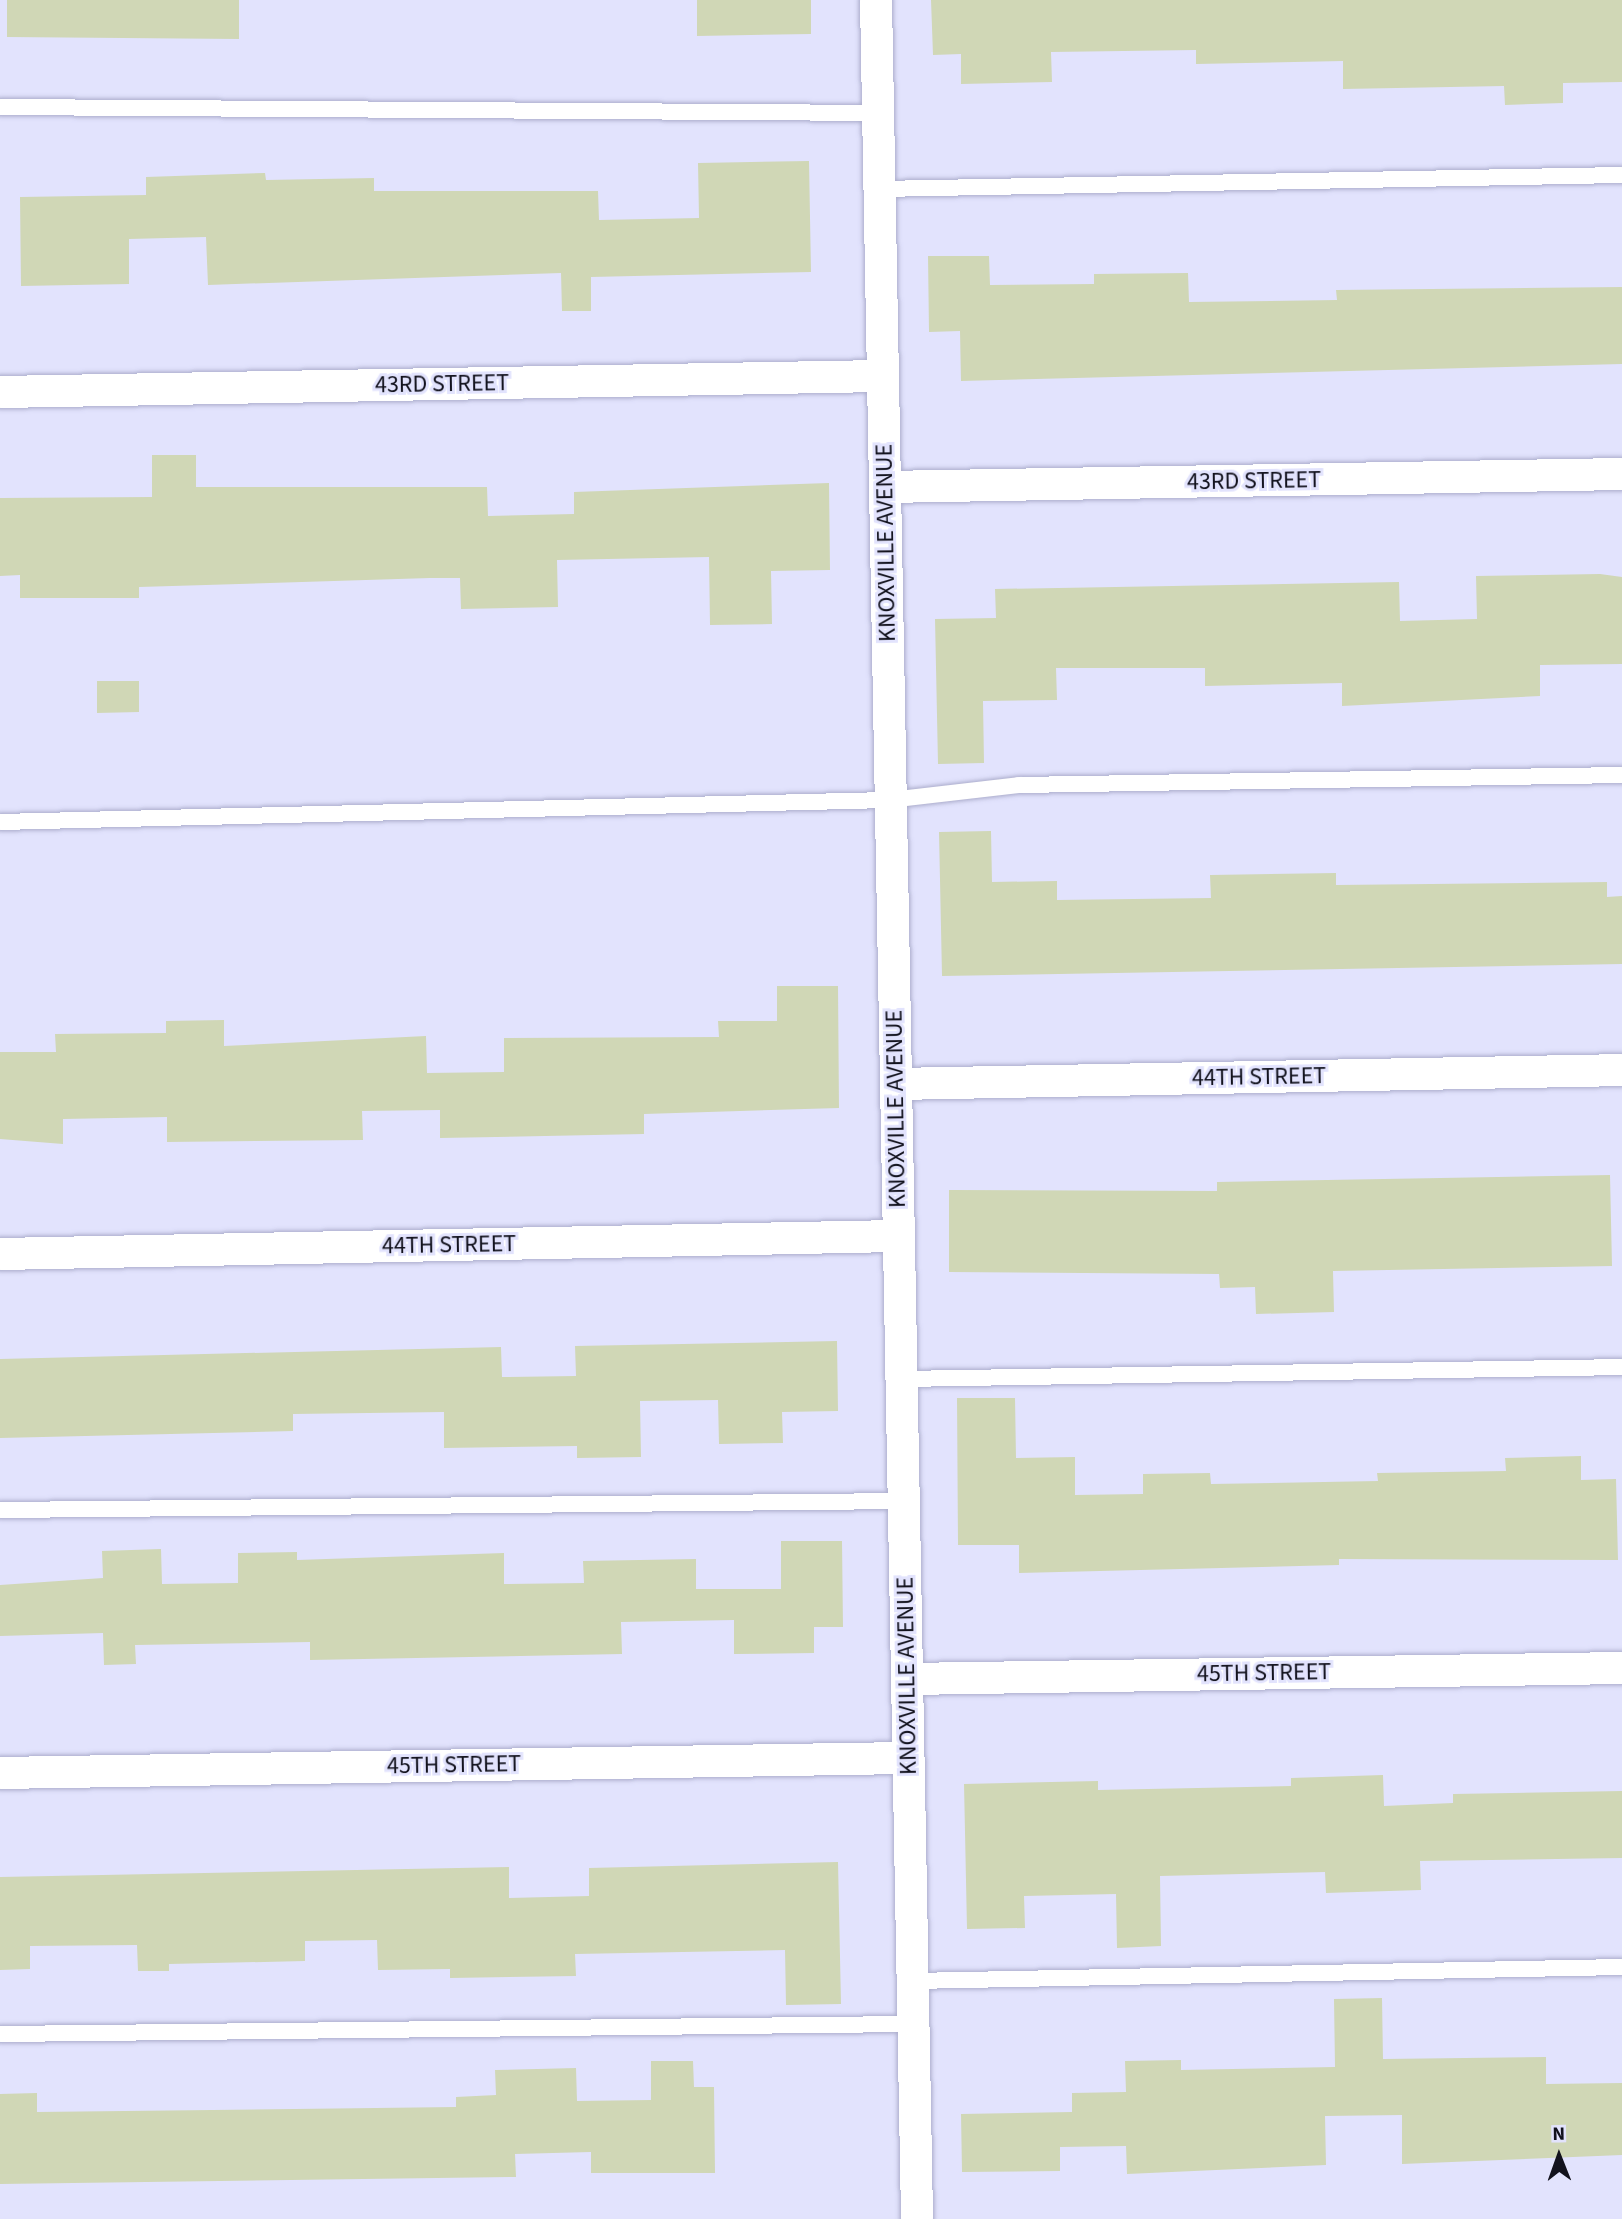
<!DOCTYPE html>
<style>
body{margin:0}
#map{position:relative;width:1622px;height:2219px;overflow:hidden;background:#e2e3fd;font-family:"Source Sans 3",sans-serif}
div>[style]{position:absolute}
.building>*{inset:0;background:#d0d7b6}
.roads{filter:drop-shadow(0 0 2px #acadcc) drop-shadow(0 0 2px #acadcc)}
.lane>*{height:16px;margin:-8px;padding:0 8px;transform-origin:8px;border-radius:8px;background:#fff}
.street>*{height:32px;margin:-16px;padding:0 16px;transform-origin:16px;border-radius:16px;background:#fff}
span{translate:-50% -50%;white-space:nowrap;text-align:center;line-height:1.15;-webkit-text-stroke:6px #e2e3fd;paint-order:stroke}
.street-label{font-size:24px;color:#12121d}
.north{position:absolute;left:1524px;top:2121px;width:70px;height:70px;-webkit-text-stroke:5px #e2e3fd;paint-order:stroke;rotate:359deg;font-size:19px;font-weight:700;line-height:28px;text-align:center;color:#12121d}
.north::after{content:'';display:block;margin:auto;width:24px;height:32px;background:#12121d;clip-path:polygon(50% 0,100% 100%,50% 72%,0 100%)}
</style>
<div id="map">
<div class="building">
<i style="clip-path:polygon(7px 0,239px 0,239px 39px,7px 37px)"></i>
<i style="clip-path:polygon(697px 0,811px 0,811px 34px,697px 36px)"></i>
<i style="clip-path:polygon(931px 0,1622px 0,1622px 82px,1563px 83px,1563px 103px,1505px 105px,1504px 86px,1343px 89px,1343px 61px,1196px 64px,1196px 50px,1051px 52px,1052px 82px,961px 84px,961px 54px,933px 55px)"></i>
<i style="clip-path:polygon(809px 161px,811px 272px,591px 277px,591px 311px,562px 311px,561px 273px,208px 285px,206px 237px,129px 239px,129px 284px,21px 286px,20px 197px,146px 195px,146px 177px,265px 173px,266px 180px,374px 178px,374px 191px,598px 191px,599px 220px,699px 218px,698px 163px)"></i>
<i style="clip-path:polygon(928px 256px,989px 256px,990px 285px,1094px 284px,1094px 274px,1188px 273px,1189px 302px,1337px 300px,1336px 290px,1622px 287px,1622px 364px,961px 381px,960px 331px,929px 332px)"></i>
<i style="clip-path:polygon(152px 455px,196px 455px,196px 487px,487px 487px,488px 516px,574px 514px,574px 492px,829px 483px,830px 570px,771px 571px,772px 624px,710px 625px,709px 557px,557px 560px,558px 607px,461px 609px,460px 578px,430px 578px,139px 587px,139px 598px,20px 598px,20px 575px,0 576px,0 498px,152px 497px)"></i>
<i style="clip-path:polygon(1600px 574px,1622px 577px,1622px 664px,1540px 665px,1540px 696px,1342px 706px,1342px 683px,1205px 686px,1205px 668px,1056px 668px,1057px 700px,983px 701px,984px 763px,938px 764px,935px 619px,996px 618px,995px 589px,1399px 582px,1400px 621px,1477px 619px,1476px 576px)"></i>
<i style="clip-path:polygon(97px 681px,139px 681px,139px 712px,97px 713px)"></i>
<i style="clip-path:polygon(991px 831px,992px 882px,1057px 881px,1057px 900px,1211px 898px,1210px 875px,1336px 873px,1336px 885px,1607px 882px,1607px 897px,1622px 896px,1622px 964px,942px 976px,939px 832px)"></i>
<i style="clip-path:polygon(777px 986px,838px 986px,839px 1108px,644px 1114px,644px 1134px,440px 1138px,440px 1110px,362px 1111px,363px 1140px,167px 1142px,167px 1117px,63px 1119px,63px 1144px,0 1139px,0 1052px,56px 1052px,55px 1034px,166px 1033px,166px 1021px,224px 1020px,224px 1046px,426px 1036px,427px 1073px,504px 1072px,504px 1038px,719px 1037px,718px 1021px,777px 1021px)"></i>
<i style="clip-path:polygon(1610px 1175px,1612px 1266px,1333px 1271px,1334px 1312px,1256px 1314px,1255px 1287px,1220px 1288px,1219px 1274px,949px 1272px,949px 1190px,1217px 1191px,1217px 1182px)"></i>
<i style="clip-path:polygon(837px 1341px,838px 1411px,782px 1412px,783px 1443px,719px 1444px,718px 1400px,640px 1401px,641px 1457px,577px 1458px,577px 1446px,444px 1448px,444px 1412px,293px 1414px,293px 1431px,0 1438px,0 1359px,501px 1347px,502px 1377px,576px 1376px,575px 1346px)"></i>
<i style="clip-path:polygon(957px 1398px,1015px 1398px,1016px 1458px,1075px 1457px,1075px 1495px,1143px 1494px,1143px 1474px,1210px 1473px,1211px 1484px,1378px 1481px,1377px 1473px,1506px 1471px,1505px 1458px,1581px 1456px,1581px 1480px,1616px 1479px,1618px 1560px,1339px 1559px,1339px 1565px,1019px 1573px,1019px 1545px,958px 1545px)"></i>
<i style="clip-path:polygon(781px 1541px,842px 1541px,843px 1627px,814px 1627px,814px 1653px,734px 1654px,734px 1620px,621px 1622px,622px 1654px,310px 1660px,310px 1642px,135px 1645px,136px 1664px,104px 1665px,103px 1633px,0 1636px,0 1585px,103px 1578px,102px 1551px,161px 1549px,162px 1584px,238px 1583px,238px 1553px,297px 1552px,297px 1560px,504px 1553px,504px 1584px,584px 1583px,583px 1561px,696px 1559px,696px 1589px,781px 1589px)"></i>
<i style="clip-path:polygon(1383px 1775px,1384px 1806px,1453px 1803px,1453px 1794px,1622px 1791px,1622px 1858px,1420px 1861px,1421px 1890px,1326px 1893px,1325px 1872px,1160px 1876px,1161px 1946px,1117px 1948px,1116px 1894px,1024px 1896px,1025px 1928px,967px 1929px,964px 1784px,1098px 1781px,1098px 1790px,1291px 1786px,1291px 1778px)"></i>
<i style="clip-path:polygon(838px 1862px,841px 2004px,786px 2005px,785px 1950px,575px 1954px,576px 1976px,450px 1978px,450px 1969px,378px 1970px,377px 1940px,305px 1941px,305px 1961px,169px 1964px,169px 1971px,138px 1971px,137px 1945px,30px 1946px,30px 1969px,0 1970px,0 1877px,509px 1867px,509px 1898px,589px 1896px,589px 1868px)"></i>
<i style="clip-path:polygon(1382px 1998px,1383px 2059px,1546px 2057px,1546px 2084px,1622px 2083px,1622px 2155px,1402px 2164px,1402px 2115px,1325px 2116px,1326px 2165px,1127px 2174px,1126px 2146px,1060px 2147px,1060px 2171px,962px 2172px,961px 2114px,1072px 2112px,1072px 2093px,1126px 2092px,1125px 2061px,1181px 2060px,1181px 2070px,1335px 2067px,1334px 1999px)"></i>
<i style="clip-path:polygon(651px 2061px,693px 2061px,694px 2087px,714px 2087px,715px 2173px,591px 2173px,591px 2152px,515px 2154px,516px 2177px,0 2184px,0 2094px,37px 2093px,37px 2112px,456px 2107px,456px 2097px,496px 2095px,495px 2070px,576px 2068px,577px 2101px,651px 2100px)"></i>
</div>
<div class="roads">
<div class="lane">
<i style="left:0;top:107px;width:878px;rotate:0.39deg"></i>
<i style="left:879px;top:189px;width:743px;rotate:-1.08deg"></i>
<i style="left:0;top:822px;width:890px;rotate:-1.42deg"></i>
<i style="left:890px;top:800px;width:130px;rotate:-6.6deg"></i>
<i style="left:1019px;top:785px;width:603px;rotate:-0.95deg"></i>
<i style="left:901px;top:1379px;width:721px;rotate:-0.95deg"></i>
<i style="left:0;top:1510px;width:904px;rotate:-0.57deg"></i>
<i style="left:912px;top:1981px;width:710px;rotate:-1.13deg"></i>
<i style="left:0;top:2034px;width:913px;rotate:-0.63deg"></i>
</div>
<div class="street">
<i style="left:876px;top:0;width:2219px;rotate:88.94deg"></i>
<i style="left:0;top:392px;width:883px;rotate:-1.04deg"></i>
<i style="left:885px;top:487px;width:737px;rotate:-1.01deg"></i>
<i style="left:896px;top:1084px;width:726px;rotate:-1.1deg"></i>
<i style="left:0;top:1254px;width:899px;rotate:-1.15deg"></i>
<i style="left:907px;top:1679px;width:715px;rotate:-0.88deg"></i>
<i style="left:0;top:1773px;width:908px;rotate:-0.95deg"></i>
</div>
</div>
<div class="street-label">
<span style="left:442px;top:384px;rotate:-1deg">43RD STREET</span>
<span style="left:1254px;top:481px;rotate:-1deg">43RD STREET</span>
<span style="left:886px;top:543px;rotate:-91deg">KNOXVILLE AVENUE</span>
<span style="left:1259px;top:1077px;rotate:-1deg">44TH STREET</span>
<span style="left:896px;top:1109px;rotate:-91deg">KNOXVILLE AVENUE</span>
<span style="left:449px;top:1245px;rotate:-1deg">44TH STREET</span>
<span style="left:1264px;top:1673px;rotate:-1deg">45TH STREET</span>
<span style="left:907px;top:1676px;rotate:-91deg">KNOXVILLE AVENUE</span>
<span style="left:454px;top:1765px;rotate:-1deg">45TH STREET</span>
</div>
<div class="north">N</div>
</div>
